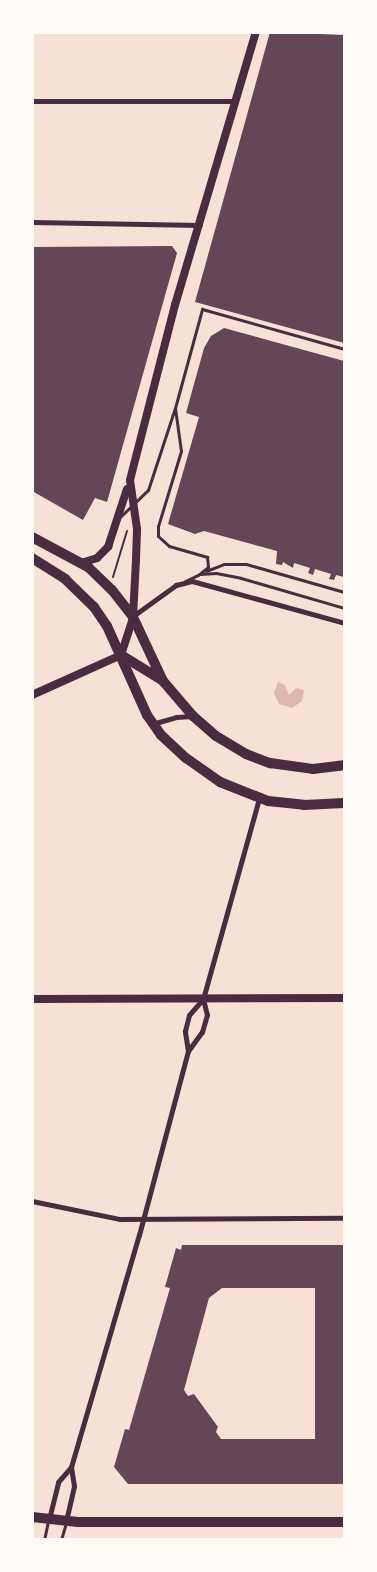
<!DOCTYPE html>
<style>
body{margin:0}
#map{position:relative;width:377px;height:1572px;overflow:hidden;background:#f7e1d7;font-family:Merriweather,serif}
div>[style]{position:absolute}
.water>*{inset:0;background:#dcb8b0}
.building>*{inset:0;background:#644757}
.path>*{height:2px;margin:-1px;padding:0 1px;transform-origin:1px;border-radius:1px;background:#4a2c40}
.service>*{height:3px;margin:-1.5px;padding:0 1.5px;transform-origin:1.5px;border-radius:1.5px;background:#4a2c40}
.minor>*{height:5px;margin:-2.5px;padding:0 2.5px;transform-origin:2.5px;border-radius:2.5px;background:#4a2c40}
.tertiary>*{height:8px;margin:-4px;padding:0 4px;transform-origin:4px;border-radius:4px;background:#4a2c40}
.primary>*{height:10px;margin:-5px;padding:0 5px;transform-origin:5px;border-radius:5px;background:#4a2c40}
span{translate:-50% -50%;white-space:nowrap;text-align:center;line-height:1.15;-webkit-text-stroke:4px #fffaf5;paint-order:stroke}
.frame{position:absolute;inset:0;border:34px solid #fffaf5;pointer-events:none}
</style>
<div id="map">
<div class="water">
<i style="clip-path:polygon(278px 682px,285px 685px,289px 695px,296px 688px,304px 690px,302px 701px,292px 708px,279px 704px,274px 693px)"></i>
</div>
<div class="building">
<i style="clip-path:polygon(270px 32px,344px 35px,344px 343px,195px 302px)"></i>
<i style="clip-path:polygon(172px 246px,177px 253px,107px 502px,95px 498px,83px 520px,32px 491px,32px 247px)"></i>
<i style="clip-path:polygon(224px 328px,344px 361px,344px 577px,336px 575px,334px 580px,329px 579px,331px 574px,315px 569px,313px 575px,308px 573px,310px 568px,294px 563px,293px 568px,283px 562px,282px 565px,276px 564px,277px 551px,204px 531px,195px 534px,168px 524px,199px 417px,186px 413px,204px 348px,211px 336px)"></i>
<i style="clip-path:polygon(evenodd,182px 1245px,344px 1245px,344px 1484px,128px 1484px,114px 1467px,125px 1429px,129px 1430px,170px 1288px,165px 1287px,176px 1248px,181px 1250px,182px 1245px,222px 1288px,315px 1288px,315px 1439px,221px 1439px,216px 1432px,218px 1427px,194px 1394px,188px 1396px,184px 1390px,209px 1298px,222px 1288px)"></i>
</div>
<div class="path">
<i style="left:113px;top:577px;width:48px;rotate:-73.1deg"></i>
</div>
<div class="service">
<i style="left:175px;top:408px;width:43px;rotate:82.1deg"></i>
<i style="left:181px;top:451px;width:78px;rotate:107deg"></i>
<i style="left:158px;top:526px;width:10px;rotate:90deg"></i>
<i style="left:158px;top:536px;width:15px;rotate:42deg"></i>
<i style="left:169px;top:546px;width:40px;rotate:16deg"></i>
<i style="left:207px;top:557px;width:10px;rotate:84deg"></i>
<i style="left:208px;top:567px;width:13px;rotate:141deg"></i>
<i style="left:120px;top:517px;width:39px;rotate:-44deg"></i>
<i style="left:148px;top:490px;width:86px;rotate:-71.8deg"></i>
<i style="left:175px;top:408px;width:103px;rotate:-74.7deg"></i>
<i style="left:202px;top:309px;width:148px;rotate:15.7deg"></i>
<i style="left:206px;top:571px;width:19px;rotate:-21deg"></i>
<i style="left:224px;top:564px;width:22px"></i>
<i style="left:246px;top:564px;width:102px;rotate:15.9deg"></i>
<i style="left:200px;top:574px;width:16px;rotate:-4deg"></i>
<i style="left:216px;top:573px;width:25px;rotate:11deg"></i>
<i style="left:241px;top:578px;width:107px;rotate:16.2deg"></i>
<i style="left:185px;top:581px;width:14px;rotate:-25deg"></i>
<i style="left:44px;top:1540px;width:19px;rotate:-78deg"></i>
<i style="left:61px;top:1540px;width:19px;rotate:-74deg"></i>
</div>
<div class="minor">
<i style="left:32px;top:101px;width:204px"></i>
<i style="left:32px;top:222px;width:168px;rotate:1deg"></i>
<i style="left:133px;top:616px;width:53px;rotate:-35.8deg"></i>
<i style="left:176px;top:585px;width:16px;rotate:-14deg"></i>
<i style="left:192px;top:581px;width:158px;rotate:15.4deg"></i>
<i style="left:152px;top:724px;width:25px;rotate:-16deg"></i>
<i style="left:176px;top:717px;width:17px;rotate:-3deg"></i>
<i style="left:188px;top:1051px;width:20px;rotate:-99deg"></i>
<i style="left:185px;top:1031px;width:16px;rotate:-76deg"></i>
<i style="left:189px;top:1015px;width:21px;rotate:-49deg"></i>
<i style="left:203px;top:999px;width:209px;rotate:-74.4deg"></i>
<i style="left:32px;top:1201px;width:90px;rotate:11.6deg"></i>
<i style="left:120px;top:1219px;width:224px;rotate:-0.3deg"></i>
<i style="left:49px;top:1519px;width:38px;rotate:-76deg"></i>
<i style="left:58px;top:1482px;width:20px;rotate:-49deg"></i>
<i style="left:66px;top:1521px;width:36px;rotate:-77deg"></i>
<i style="left:74px;top:1486px;width:19px;rotate:-99deg"></i>
<i style="left:71px;top:1467px;width:242px;rotate:-73.7deg"></i>
<i style="left:139px;top:1235px;width:190px;rotate:-75.1deg"></i>
<i style="left:188px;top:1051px;width:24px;rotate:-54deg"></i>
<i style="left:202px;top:1032px;width:18px;rotate:-74deg"></i>
<i style="left:207px;top:1015px;width:16px;rotate:-104deg"></i>
</div>
<div class="tertiary">
<i style="left:81px;top:563px;width:17px;rotate:-17deg"></i>
<i style="left:97px;top:558px;width:16px;rotate:-45deg"></i>
<i style="left:108px;top:547px;width:61px;rotate:-71.9deg"></i>
<i style="left:32px;top:695px;width:98px;rotate:-24.2deg"></i>
<i style="left:121px;top:655px;width:40px;rotate:-72deg"></i>
<i style="left:133px;top:617px;width:58px;rotate:-87deg"></i>
<i style="left:136px;top:559px;width:30px;rotate:-88deg"></i>
<i style="left:137px;top:529px;width:49px;rotate:-98.1deg"></i>
<i style="left:130px;top:480px;width:181px;rotate:-75.6deg"></i>
<i style="left:175px;top:305px;width:285px;rotate:-73.5deg"></i>
<i style="left:32px;top:999px;width:312px;rotate:-0.2deg"></i>
</div>
<div class="primary">
<i style="left:32px;top:537px;width:64px;rotate:28.2deg"></i>
<i style="left:88px;top:567px;width:33px;rotate:44deg"></i>
<i style="left:112px;top:590px;width:34px;rotate:52deg"></i>
<i style="left:133px;top:617px;width:71px;rotate:64.9deg"></i>
<i style="left:163px;top:681px;width:46px;rotate:49.4deg"></i>
<i style="left:193px;top:716px;width:30px;rotate:41deg"></i>
<i style="left:216px;top:736px;width:35px;rotate:31deg"></i>
<i style="left:246px;top:754px;width:26px;rotate:21deg"></i>
<i style="left:270px;top:763px;width:43px;rotate:7.9deg"></i>
<i style="left:313px;top:769px;width:31px;rotate:-7deg"></i>
<i style="left:32px;top:558px;width:39px;rotate:32deg"></i>
<i style="left:65px;top:579px;width:40px;rotate:44deg"></i>
<i style="left:94px;top:607px;width:23px;rotate:56deg"></i>
<i style="left:107px;top:626px;width:98px;rotate:65.8deg"></i>
<i style="left:147px;top:715px;width:24px;rotate:55deg"></i>
<i style="left:161px;top:735px;width:34px;rotate:43deg"></i>
<i style="left:186px;top:758px;width:42px;rotate:35.2deg"></i>
<i style="left:220px;top:782px;width:52px;rotate:21.6deg"></i>
<i style="left:268px;top:801px;width:36px;rotate:6deg"></i>
<i style="left:304px;top:805px;width:40px;rotate:-2.9deg"></i>
<i style="left:121px;top:655px;width:46px;rotate:31.6deg"></i>
<i style="left:32px;top:1517px;width:46px;rotate:6.2deg"></i>
<i style="left:78px;top:1522px;width:266px"></i>
</div>
<div class="frame"></div>
</div>
